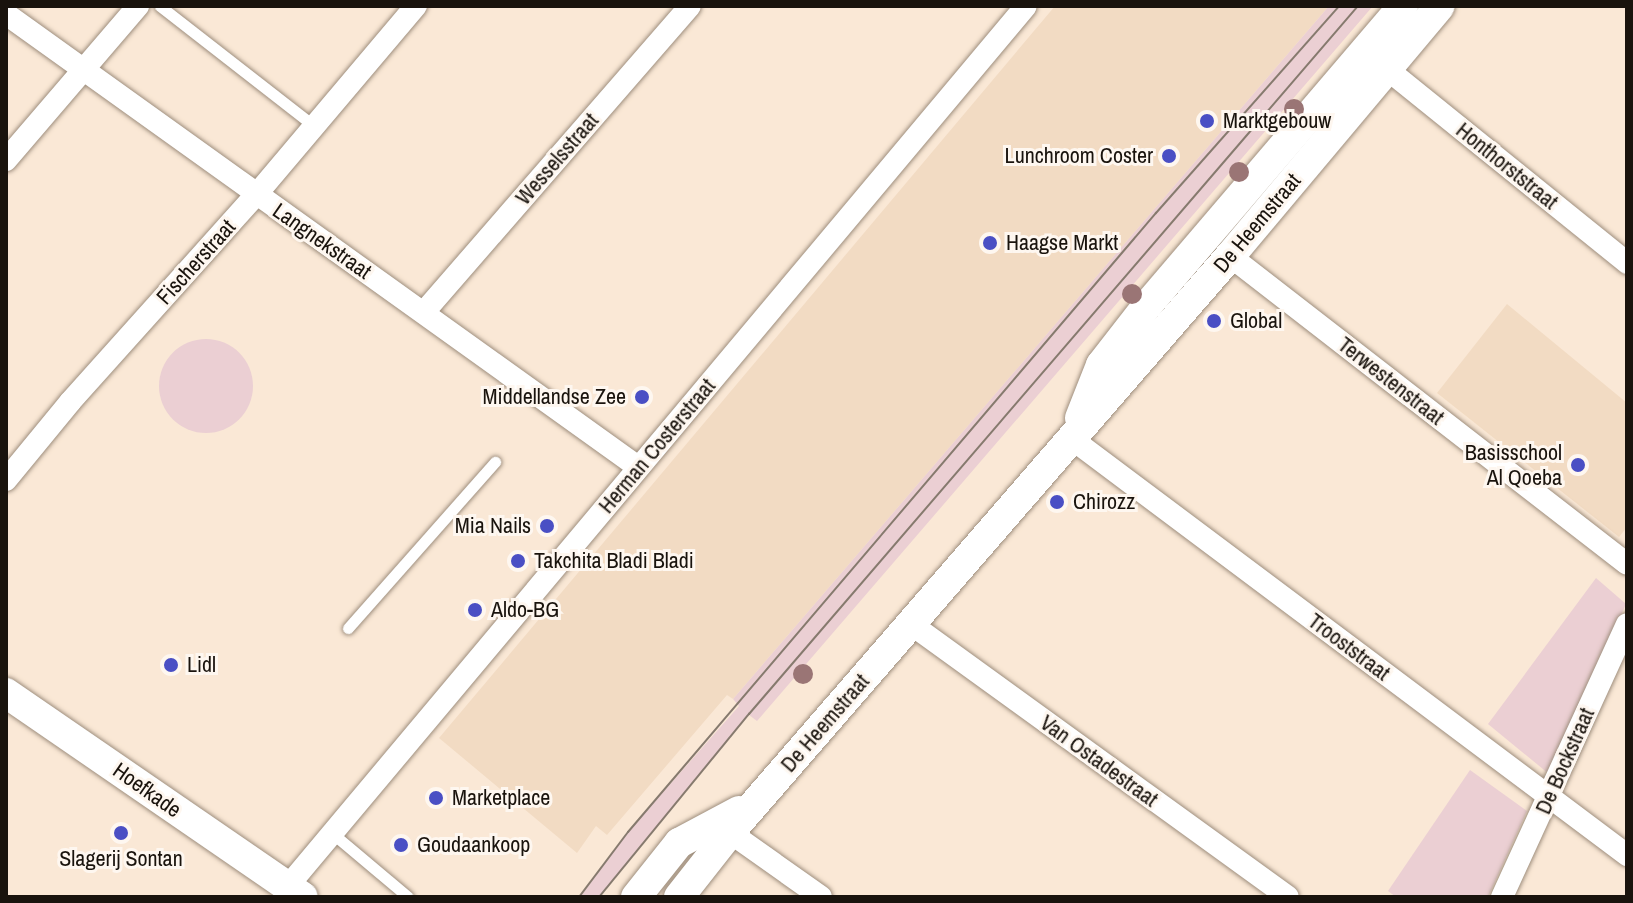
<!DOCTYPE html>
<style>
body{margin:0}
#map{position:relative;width:1633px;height:903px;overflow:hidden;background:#fae8d6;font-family:"Archivo Narrow",sans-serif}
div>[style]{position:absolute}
.built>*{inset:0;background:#f2dbc3}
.green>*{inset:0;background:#ebcfd3}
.round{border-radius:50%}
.roads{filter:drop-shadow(0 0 2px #9e8e7d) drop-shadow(0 0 2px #9e8e7d)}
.lane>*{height:11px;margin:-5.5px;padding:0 5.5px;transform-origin:5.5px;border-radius:5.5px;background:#fff}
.street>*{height:22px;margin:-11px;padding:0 11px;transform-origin:11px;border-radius:11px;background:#fff}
.secondary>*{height:30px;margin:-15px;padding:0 15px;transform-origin:15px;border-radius:15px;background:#fff}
.tram>*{height:2px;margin:-1px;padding:0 1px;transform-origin:1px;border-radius:1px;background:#867a6e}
.trees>*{width:20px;height:20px;margin:-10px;border-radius:50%;background:#9a7575}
.dots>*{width:22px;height:22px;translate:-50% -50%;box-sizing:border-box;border:4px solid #fef7f0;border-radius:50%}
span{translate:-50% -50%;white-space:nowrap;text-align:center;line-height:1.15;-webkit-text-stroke:6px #fef7f0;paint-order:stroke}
.poi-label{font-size:22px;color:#19130d}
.left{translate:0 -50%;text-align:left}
.right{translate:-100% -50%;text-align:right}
.street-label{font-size:22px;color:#19130d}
.frame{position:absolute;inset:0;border:8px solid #19130d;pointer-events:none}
</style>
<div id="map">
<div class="built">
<i style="clip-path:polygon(1055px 6px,1329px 6px,733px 699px,727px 695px,607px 835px,596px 826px,577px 853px,439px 738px)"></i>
<i style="clip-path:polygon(1507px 304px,1627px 403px,1627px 527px,1619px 537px,1437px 393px)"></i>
</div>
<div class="green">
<i style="clip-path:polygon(1329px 6px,1373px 6px,757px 721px,749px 715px,599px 897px,580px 897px,628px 832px,739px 706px,733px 699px)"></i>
<i class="round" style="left:159px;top:339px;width:94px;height:94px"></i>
<i style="clip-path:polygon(1596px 578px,1626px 604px,1549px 774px,1488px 724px)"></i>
<i style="clip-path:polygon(1470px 770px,1527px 811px,1488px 897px,1396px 897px,1388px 891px)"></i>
</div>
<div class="roads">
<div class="lane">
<i style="left:160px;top:6px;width:194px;rotate:37.9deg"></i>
<i style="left:348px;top:628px;width:222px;rotate:-48.5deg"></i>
<i style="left:332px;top:833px;width:99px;rotate:40.1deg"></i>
</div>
<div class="street">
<i style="left:6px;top:14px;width:778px;rotate:35.63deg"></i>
<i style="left:1387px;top:69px;width:309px;rotate:38.9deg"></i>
<i style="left:6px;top:160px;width:203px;rotate:-49.4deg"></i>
<i style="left:1230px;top:256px;width:502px;rotate:37.8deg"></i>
<i style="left:424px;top:312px;width:405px;rotate:-49deg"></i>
<i style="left:1072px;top:439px;width:694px;rotate:36.85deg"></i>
<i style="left:6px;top:480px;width:101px;rotate:-50.6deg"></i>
<i style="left:70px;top:402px;width:278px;rotate:-48.1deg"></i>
<i style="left:256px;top:195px;width:248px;rotate:-49.8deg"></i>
<i style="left:911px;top:624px;width:465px;rotate:35.9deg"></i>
<i style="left:718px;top:824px;width:126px;rotate:35.3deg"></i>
<i style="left:288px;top:886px;width:1148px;rotate:-50.02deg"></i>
<i style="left:1502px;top:897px;width:300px;rotate:-65.4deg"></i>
</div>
<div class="secondary">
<i style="left:1080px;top:418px;width:57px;rotate:-68.4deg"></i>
<i style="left:1101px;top:365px;width:73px;rotate:-52.2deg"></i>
<i style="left:1146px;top:307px;width:396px;rotate:-49.5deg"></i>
<i style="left:6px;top:693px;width:360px;rotate:34.5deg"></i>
<i style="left:636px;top:897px;width:69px;rotate:-51.5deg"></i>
<i style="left:679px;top:843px;width:68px;rotate:-28.1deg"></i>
<i style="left:679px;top:897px;width:84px;rotate:-51.8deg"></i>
<i style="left:731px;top:831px;width:761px;rotate:-49.05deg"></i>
<i style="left:1230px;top:256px;width:326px;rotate:-50deg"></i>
</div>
</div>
<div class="tram">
<i style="left:579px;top:897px;width:81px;rotate:-53deg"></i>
<i style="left:628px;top:832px;width:814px;rotate:-49.54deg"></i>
<i style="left:1156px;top:213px;width:276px;rotate:-48.5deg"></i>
<i style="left:599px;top:897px;width:237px;rotate:-50.7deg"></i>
<i style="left:749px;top:714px;width:934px;rotate:-49.3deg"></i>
</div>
<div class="trees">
<i style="left:1294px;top:109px"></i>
<i style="left:1239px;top:172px"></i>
<i style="left:1132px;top:294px"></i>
<i style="left:803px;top:674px"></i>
</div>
<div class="dots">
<i style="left:1207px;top:121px;background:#4a4fc4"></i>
<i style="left:1169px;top:156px;background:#4a4fc4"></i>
<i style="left:990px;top:243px;background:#4a4fc4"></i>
<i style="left:1214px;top:321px;background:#4a4fc4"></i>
<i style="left:642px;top:397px;background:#4a4fc4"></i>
<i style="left:1578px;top:465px;background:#4a4fc4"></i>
<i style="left:1057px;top:502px;background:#4a4fc4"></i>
<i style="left:547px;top:526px;background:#4a4fc4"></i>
<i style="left:518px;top:561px;background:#4a4fc4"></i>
<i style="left:475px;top:610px;background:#4a4fc4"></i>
<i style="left:171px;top:665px;background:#4a4fc4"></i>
<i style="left:436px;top:798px;background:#4a4fc4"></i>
<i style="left:121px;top:833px;background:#4a4fc4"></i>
<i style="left:401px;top:845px;background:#4a4fc4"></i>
</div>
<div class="poi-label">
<span class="left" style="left:1223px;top:121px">Marktgebouw</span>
<span class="right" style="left:1153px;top:156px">Lunchroom Coster</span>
<span class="left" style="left:1006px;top:243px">Haagse Markt</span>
<span class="left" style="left:1230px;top:321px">Global</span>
<span class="right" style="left:626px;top:397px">Middellandse Zee</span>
<span class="right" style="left:1562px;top:465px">Basisschool<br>Al Qoeba</span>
<span class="left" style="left:1073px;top:502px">Chirozz</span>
<span class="right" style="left:531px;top:526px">Mia Nails</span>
<span class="left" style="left:534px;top:561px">Takchita Bladi Bladi</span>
<span class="left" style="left:491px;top:610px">Aldo-BG</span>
<span class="left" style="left:187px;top:665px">Lidl</span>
<span class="left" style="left:452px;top:798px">Marketplace</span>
<span class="left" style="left:417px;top:845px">Goudaankoop</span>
<span style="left:121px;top:859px">Slagerij Sontan</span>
</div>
<div class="street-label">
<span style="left:557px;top:159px;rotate:-49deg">Wesselsstraat</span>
<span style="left:1507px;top:166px;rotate:39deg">Honthorststraat</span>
<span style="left:1257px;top:223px;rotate:-50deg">De Heemstraat</span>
<span style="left:322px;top:241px;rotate:35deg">Langnekstraat</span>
<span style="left:196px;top:262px;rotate:-48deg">Fischerstraat</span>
<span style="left:1391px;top:381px;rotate:38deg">Terwestenstraat</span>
<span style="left:657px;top:446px;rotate:-50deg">Herman Costerstraat</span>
<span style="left:1349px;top:647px;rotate:37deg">Trooststraat</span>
<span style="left:825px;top:723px;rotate:-49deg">De Heemstraat</span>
<span style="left:1099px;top:761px;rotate:36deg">Van Ostadestraat</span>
<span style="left:1565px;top:761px;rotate:-66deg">De Bockstraat</span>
<span style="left:147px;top:790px;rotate:35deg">Hoefkade</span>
</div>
<div class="frame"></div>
</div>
